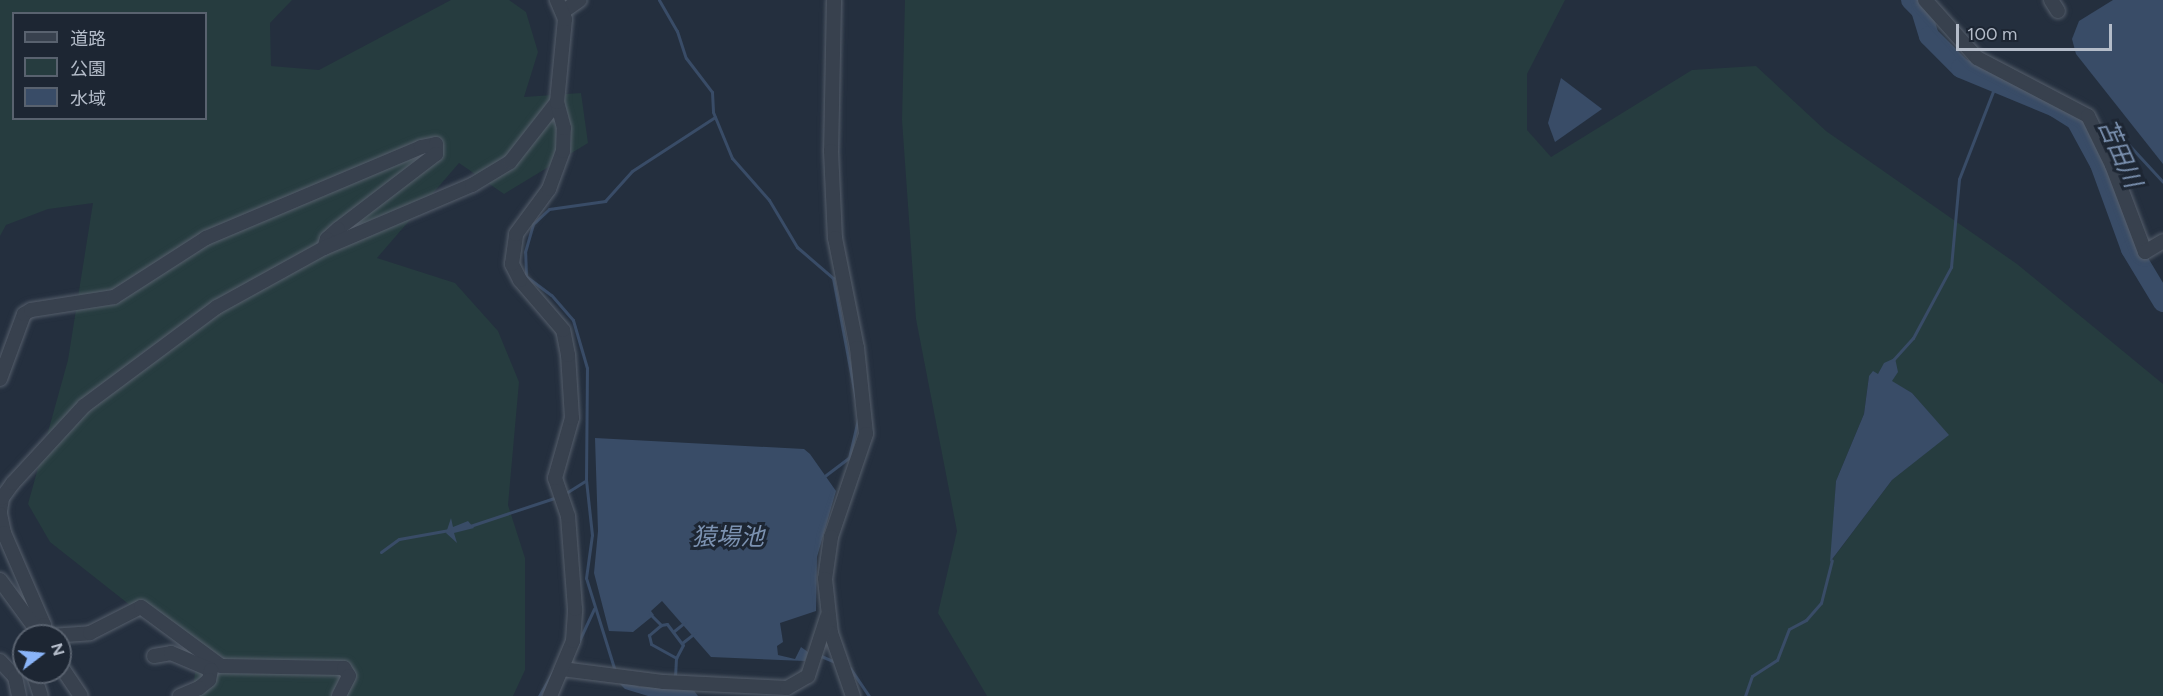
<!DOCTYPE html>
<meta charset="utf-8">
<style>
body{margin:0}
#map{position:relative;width:2163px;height:696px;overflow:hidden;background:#242f3e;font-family:Figtree,"Noto Sans JP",sans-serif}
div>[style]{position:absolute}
.green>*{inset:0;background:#263c3f}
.water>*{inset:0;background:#394c67}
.stream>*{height:3px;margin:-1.5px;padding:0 1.5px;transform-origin:1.5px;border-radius:1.5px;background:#394c67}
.river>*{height:20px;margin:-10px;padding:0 10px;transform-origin:10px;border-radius:10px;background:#394c67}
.roads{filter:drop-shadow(0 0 2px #565f6c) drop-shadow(0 0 2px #565f6c)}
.minor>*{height:14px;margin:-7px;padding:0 7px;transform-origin:7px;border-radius:7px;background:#38414e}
span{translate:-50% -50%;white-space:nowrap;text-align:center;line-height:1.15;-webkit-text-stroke:6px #1d2633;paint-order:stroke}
.water-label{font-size:24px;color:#7c92b1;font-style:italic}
.legend{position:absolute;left:12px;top:12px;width:195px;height:108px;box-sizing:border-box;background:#1d2633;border:2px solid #59626f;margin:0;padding:8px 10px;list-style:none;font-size:18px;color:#b4bcc9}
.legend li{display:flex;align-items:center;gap:12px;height:30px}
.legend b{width:30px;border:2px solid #59626f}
.north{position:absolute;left:12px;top:624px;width:60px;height:60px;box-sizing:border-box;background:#1d2633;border:2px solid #59626f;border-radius:50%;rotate:74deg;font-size:16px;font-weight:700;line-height:24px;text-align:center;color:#b4bcc9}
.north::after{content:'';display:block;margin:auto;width:21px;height:27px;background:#8ab4f8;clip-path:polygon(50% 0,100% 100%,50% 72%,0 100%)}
.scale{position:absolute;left:1956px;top:24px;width:156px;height:27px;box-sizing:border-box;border:3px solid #b4bcc9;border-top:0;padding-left:8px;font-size:18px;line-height:21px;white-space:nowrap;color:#b4bcc9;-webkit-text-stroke:4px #1d2633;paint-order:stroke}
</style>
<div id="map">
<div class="green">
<i style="clip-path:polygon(evenodd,0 0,292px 0,270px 23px,271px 66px,319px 70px,451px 0,509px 0,526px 12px,538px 52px,524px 97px,581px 93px,588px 143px,504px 194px,459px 163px,377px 258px,455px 283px,498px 331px,519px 382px,508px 505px,525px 558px,525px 670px,513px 696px,192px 696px,197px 658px,50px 542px,28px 504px,68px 360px,93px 203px,48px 209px,6px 225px,0 236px,0 0,14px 14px,206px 14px,206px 118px,14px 118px,14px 14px)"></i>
<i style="clip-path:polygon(evenodd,905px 0,1565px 0,1527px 74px,1527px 130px,1551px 157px,1692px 70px,1756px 66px,1826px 131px,2017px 264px,2163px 384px,2163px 696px,987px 696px,938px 613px,957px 531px,916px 319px,902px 120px,905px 0,1878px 374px,1912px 393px,1948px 435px,1892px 480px,1831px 561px,1836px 481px,1864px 414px,1869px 376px,1878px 374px)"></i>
</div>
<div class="water">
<i style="clip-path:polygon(2113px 0,2163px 0,2163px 164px,2076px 54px,2072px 39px,2079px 21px)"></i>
<i style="clip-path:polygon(1561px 78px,1602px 109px,1555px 142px,1548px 123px)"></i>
<i style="clip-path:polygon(1895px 358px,1898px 372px,1892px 381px,1912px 393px,1949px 435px,1892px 480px,1830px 562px,1836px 481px,1864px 414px,1869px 376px,1873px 371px,1878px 374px,1884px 363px)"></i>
<i style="clip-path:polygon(595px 438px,804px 449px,810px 454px,836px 491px,817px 557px,816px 611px,780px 623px,783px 642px,777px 646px,778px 655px,795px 659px,801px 647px,808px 652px,805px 661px,711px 657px,662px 601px,651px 611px,654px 615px,633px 632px,609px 631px,594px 573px,598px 531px)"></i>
<i style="clip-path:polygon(451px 518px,453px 527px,468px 521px,474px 528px,454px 533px,457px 543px,446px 533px)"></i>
<i style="clip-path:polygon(614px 678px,640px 687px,692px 688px,698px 696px,648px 696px,625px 689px)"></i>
</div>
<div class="stream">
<i style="left:659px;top:0;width:36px;rotate:60deg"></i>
<i style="left:677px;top:31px;width:28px;rotate:72deg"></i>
<i style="left:686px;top:58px;width:43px;rotate:52.6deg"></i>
<i style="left:712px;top:92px;width:20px;rotate:87deg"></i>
<i style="left:713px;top:112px;width:50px;rotate:67.6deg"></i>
<i style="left:732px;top:158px;width:56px;rotate:48.6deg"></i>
<i style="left:769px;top:200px;width:55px;rotate:59.2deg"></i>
<i style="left:797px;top:247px;width:48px;rotate:40.7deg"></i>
<i style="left:833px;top:278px;width:124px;rotate:79.3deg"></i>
<i style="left:2111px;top:155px;width:21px;rotate:-29deg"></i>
<i style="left:2129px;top:145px;width:50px;rotate:47.4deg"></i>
<i style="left:1893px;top:360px;width:30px;rotate:-48deg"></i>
<i style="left:1913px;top:338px;width:81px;rotate:-61.8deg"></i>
<i style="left:1951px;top:267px;width:88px;rotate:-84.8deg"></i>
<i style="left:1959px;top:179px;width:105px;rotate:-68.8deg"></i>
<i style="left:822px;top:478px;width:34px;rotate:-37deg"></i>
<i style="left:849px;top:458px;width:40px;rotate:-77deg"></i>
<i style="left:566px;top:493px;width:22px;rotate:-32deg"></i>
<i style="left:470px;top:526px;width:92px;rotate:-18.4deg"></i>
<i style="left:381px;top:552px;width:22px;rotate:-36deg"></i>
<i style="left:399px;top:539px;width:51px;rotate:-10.2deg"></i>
<i style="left:650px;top:614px;width:16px;rotate:45deg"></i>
<i style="left:661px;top:625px;width:6px;rotate:-9deg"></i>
<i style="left:667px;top:624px;width:26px;rotate:53deg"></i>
<i style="left:683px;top:645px;width:15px;rotate:118deg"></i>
<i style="left:676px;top:658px;width:20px;rotate:93deg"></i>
<i style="left:661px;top:625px;width:16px;rotate:140deg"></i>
<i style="left:649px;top:635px;width:9px;rotate:77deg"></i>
<i style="left:651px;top:644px;width:29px;rotate:29deg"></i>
<i style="left:674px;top:631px;width:13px;rotate:-39deg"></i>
<i style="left:578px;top:643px;width:38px;rotate:-65deg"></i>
<i style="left:682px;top:643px;width:16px;rotate:-38deg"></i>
<i style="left:821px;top:656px;width:15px;rotate:23deg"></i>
<i style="left:850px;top:668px;width:34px;rotate:56deg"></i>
<i style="left:615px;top:671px;width:97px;rotate:-107.3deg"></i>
<i style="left:586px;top:578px;width:43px;rotate:-82.1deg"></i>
<i style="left:592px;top:535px;width:55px;rotate:-96.2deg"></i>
<i style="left:586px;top:480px;width:112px;rotate:-89.5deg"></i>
<i style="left:587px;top:368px;width:50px;rotate:-106.3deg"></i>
<i style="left:573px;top:320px;width:33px;rotate:-131deg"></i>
<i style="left:551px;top:295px;width:31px;rotate:-143deg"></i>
<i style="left:526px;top:276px;width:24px;rotate:-92deg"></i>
<i style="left:525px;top:252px;width:29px;rotate:-74deg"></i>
<i style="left:533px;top:224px;width:22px;rotate:-43deg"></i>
<i style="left:549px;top:209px;width:57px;rotate:-8.1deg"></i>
<i style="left:605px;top:201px;width:40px;rotate:-48deg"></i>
<i style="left:632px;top:171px;width:99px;rotate:-33deg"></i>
<i style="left:539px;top:696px;width:34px;rotate:-60deg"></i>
<i style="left:1745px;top:696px;width:21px;rotate:-71deg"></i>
<i style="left:1752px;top:676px;width:30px;rotate:-33deg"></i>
<i style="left:1777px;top:660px;width:33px;rotate:-69deg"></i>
<i style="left:1789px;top:629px;width:19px;rotate:-28deg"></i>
<i style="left:1806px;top:620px;width:23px;rotate:-49deg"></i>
<i style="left:1821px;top:603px;width:44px;rotate:-75.7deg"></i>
</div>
<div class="river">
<i style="left:1911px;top:0;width:14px;rotate:45deg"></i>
<i style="left:1921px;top:10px;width:27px;rotate:73deg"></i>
<i style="left:1929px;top:36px;width:45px;rotate:45deg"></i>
<i style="left:1961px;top:68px;width:102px;rotate:22.5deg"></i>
<i style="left:2055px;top:107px;width:25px;rotate:32deg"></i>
<i style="left:2076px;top:120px;width:50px;rotate:61.4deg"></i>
<i style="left:2100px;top:164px;width:90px;rotate:70deg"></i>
<i style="left:2131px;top:249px;width:62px;rotate:58.9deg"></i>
</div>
<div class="roads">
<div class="minor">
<i style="left:834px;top:0;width:151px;rotate:91.1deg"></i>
<i style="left:831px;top:151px;width:87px;rotate:87.4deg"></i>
<i style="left:835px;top:238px;width:112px;rotate:78.7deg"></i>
<i style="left:857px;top:348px;width:86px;rotate:84deg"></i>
<i style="left:866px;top:434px;width:109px;rotate:108.8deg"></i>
<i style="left:831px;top:537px;width:42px;rotate:98.1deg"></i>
<i style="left:825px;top:579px;width:54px;rotate:83.7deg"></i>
<i style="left:831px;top:633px;width:67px;rotate:70.8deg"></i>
<i style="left:1925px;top:0;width:78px;rotate:48.1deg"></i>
<i style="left:1977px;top:58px;width:125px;rotate:27.6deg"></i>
<i style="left:2088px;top:116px;width:55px;rotate:63.9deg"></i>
<i style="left:2112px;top:165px;width:93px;rotate:69.2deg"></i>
<i style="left:2145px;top:252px;width:21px;rotate:-31deg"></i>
<i style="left:2051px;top:0;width:13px;rotate:58deg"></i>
<i style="left:564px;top:11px;width:19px;rotate:-35deg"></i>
<i style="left:0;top:379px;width:69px;rotate:-69.7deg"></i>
<i style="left:24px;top:314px;width:8px;rotate:-30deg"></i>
<i style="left:31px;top:310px;width:84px;rotate:-8.9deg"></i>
<i style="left:114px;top:297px;width:109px;rotate:-32.7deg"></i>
<i style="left:206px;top:238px;width:233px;rotate:-22.9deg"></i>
<i style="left:421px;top:147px;width:15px;rotate:-11deg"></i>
<i style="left:436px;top:144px;width:10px;rotate:90deg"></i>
<i style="left:436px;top:154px;width:123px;rotate:142.6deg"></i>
<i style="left:338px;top:229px;width:15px;rotate:138deg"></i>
<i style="left:327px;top:239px;width:9px;rotate:108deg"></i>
<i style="left:0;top:511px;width:13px;rotate:-81deg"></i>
<i style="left:2px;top:498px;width:19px;rotate:-54deg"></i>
<i style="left:13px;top:483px;width:105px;rotate:-47.3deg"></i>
<i style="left:84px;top:406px;width:166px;rotate:-36.7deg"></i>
<i style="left:217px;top:307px;width:122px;rotate:-28.9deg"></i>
<i style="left:324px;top:248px;width:161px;rotate:-23.1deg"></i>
<i style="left:472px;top:185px;width:44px;rotate:-31.2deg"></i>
<i style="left:510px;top:162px;width:76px;rotate:-51.9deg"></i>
<i style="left:0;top:514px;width:19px;rotate:78deg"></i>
<i style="left:4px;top:533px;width:100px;rotate:66.5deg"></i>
<i style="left:44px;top:625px;width:11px;rotate:105deg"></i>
<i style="left:0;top:580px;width:69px;rotate:53.8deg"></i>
<i style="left:51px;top:636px;width:39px;rotate:-4deg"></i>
<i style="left:90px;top:633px;width:57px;rotate:-27deg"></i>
<i style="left:141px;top:607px;width:99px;rotate:36.4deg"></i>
<i style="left:221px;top:666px;width:123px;rotate:0.9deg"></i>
<i style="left:344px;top:668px;width:9px;rotate:58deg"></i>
<i style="left:349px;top:676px;width:22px;rotate:117deg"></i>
<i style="left:154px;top:656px;width:17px;rotate:-10deg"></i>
<i style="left:171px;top:653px;width:43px;rotate:23deg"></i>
<i style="left:211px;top:670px;width:10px;rotate:101deg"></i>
<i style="left:209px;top:680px;width:13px;rotate:141deg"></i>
<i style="left:199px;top:688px;width:21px;rotate:157deg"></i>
<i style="left:0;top:661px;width:22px;rotate:47deg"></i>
<i style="left:15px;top:677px;width:19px;rotate:78deg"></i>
<i style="left:60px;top:665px;width:37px;rotate:56deg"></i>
<i style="left:562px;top:669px;width:103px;rotate:7.3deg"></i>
<i style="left:664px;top:682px;width:123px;rotate:2.8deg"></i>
<i style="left:787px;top:688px;width:24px;rotate:-30deg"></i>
<i style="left:808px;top:676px;width:62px;rotate:-72.1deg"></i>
<i style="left:33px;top:672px;width:25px;rotate:72deg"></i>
<i style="left:550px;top:696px;width:60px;rotate:-67.3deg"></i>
<i style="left:573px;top:641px;width:32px;rotate:-86deg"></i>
<i style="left:575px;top:609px;width:93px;rotate:-94.3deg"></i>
<i style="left:568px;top:516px;width:40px;rotate:-108.9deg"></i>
<i style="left:555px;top:478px;width:62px;rotate:-74.2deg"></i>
<i style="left:572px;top:418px;width:63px;rotate:-93.6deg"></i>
<i style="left:568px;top:355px;width:25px;rotate:-101deg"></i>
<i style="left:563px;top:330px;width:66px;rotate:-130.7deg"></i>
<i style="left:520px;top:280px;width:18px;rotate:-117deg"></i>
<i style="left:512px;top:264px;width:30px;rotate:-82deg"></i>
<i style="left:516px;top:234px;width:56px;rotate:-53.7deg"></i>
<i style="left:549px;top:189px;width:40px;rotate:-69.8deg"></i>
<i style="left:563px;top:151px;width:23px;rotate:-88deg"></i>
<i style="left:564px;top:128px;width:27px;rotate:-105deg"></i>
<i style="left:557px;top:102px;width:83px;rotate:-84.5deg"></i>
<i style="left:565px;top:19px;width:21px;rotate:-113deg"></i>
</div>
</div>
<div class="water-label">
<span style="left:2120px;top:153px;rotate:66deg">苫田川</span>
<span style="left:728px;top:537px">猿場池</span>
</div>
<ul class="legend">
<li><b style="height:8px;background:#38414e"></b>道路</li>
<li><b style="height:16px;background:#263c3f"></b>公園</li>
<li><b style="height:16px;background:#394c67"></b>水域</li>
</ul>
<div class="north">N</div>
<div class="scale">100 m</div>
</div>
